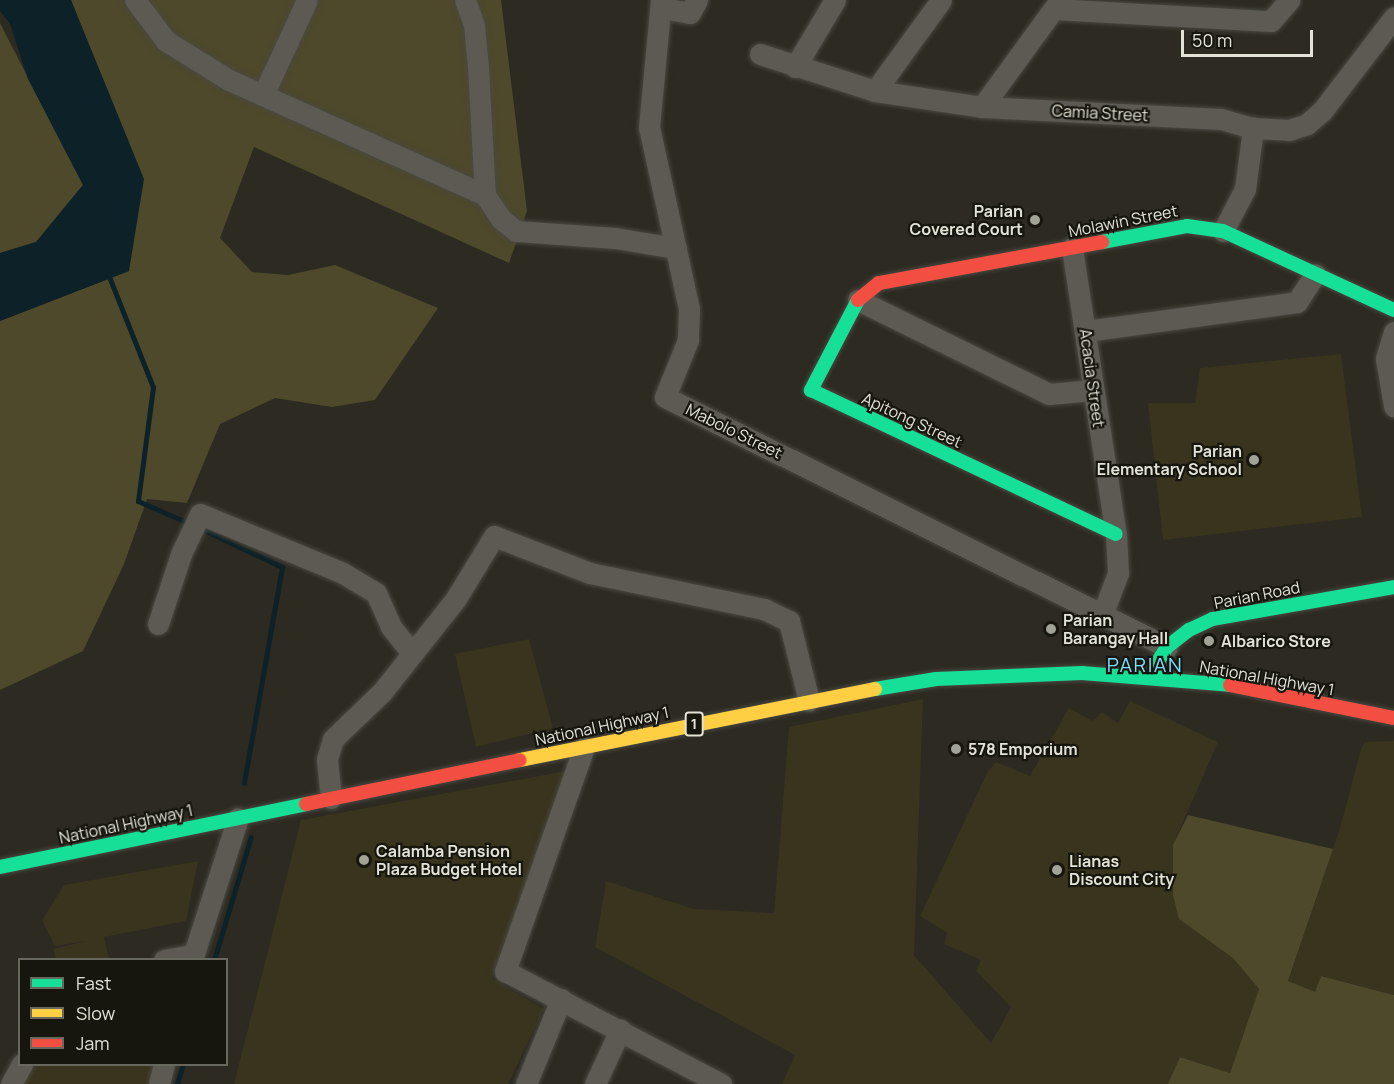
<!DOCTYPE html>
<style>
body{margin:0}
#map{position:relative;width:1394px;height:1084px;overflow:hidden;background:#2c2a21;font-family:Manrope,sans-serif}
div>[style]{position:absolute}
.built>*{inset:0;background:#38341e}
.green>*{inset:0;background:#4e492b}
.water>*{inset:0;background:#0d2228}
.stream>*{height:5px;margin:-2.5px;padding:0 2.5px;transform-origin:2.5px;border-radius:2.5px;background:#0d2228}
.roads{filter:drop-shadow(0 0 2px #494840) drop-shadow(0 0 2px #494840)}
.street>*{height:21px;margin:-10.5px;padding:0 10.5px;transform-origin:10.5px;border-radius:10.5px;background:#5c5a53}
.fast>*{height:14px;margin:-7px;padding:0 7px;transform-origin:7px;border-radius:7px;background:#16e098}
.slow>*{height:14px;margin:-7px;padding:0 7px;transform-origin:7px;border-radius:7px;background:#ffcf43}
.jam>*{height:14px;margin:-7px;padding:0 7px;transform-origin:7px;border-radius:7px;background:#f24e42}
.dots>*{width:16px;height:16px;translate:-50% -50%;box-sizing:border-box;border:3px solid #17160e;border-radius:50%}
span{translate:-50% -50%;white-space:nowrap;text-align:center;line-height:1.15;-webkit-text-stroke:4.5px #17160e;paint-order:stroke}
.shield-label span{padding:2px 4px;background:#17160e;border:2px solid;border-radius:4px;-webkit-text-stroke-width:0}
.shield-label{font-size:15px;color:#e3e2d7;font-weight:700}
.street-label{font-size:16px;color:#e3e2d7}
.poi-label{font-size:16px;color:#e3e2d7;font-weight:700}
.right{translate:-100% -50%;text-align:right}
.left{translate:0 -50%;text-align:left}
.quarter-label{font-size:20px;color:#7fdcfd;letter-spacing:1.5px}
.legend{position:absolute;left:18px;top:958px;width:210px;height:108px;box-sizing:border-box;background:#17160e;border:2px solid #69685e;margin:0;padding:8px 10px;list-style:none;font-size:18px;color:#e3e2d7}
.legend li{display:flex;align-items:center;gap:12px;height:30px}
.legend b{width:30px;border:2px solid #69685e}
.scale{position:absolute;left:1181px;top:30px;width:132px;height:27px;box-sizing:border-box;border:3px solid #e3e2d7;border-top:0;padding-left:8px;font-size:18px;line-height:21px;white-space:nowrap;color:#e3e2d7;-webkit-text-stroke:4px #17160e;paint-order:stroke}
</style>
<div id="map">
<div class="built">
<i style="clip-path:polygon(1341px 354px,1362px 517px,1163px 540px,1148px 403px,1195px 403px,1200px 368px)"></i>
<i style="clip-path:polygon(529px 639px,553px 728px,476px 747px,455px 654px)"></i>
<i style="clip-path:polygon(923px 699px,914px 955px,991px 1043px,1011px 1007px,976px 971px,981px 960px,944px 944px,947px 933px,920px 916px,988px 771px,996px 762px,1030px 776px,1069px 708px,1093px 721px,1102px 712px,1118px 723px,1130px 701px,1218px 742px,1173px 845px,1179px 919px,1234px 958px,1259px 989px,1230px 1073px,1181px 1057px,1169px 1084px,782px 1084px,795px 1055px,595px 947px,606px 881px,694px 909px,774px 913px,789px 727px)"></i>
<i style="clip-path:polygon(1394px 741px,1394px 995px,1322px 976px,1315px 993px,1288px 982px,1340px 828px,1361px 749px,1365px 742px)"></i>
<i style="clip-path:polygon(571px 770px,492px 979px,544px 1009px,508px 1084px,234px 1084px,301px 820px)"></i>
<i style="clip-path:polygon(198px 861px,186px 921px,104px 937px,109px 959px,56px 959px,53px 949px,86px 941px,55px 946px,42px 920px,64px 885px)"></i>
<i style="clip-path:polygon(28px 1065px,157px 1065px,152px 1084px,17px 1084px)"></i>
</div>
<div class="green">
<i style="clip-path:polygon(71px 0,501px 0,527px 211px,509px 263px,254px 147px,220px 238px,252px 272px,288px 275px,335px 265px,438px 308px,375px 400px,332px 407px,275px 398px,220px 424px,187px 503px,147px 499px,124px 564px,83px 651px,0 690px,0 321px,129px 271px,103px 83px)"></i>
<i style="clip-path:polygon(0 23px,83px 185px,36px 242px,0 253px)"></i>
<i style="clip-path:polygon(1188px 815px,1333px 849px,1288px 981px,1315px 992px,1321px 976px,1394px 995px,1394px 1084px,1168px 1084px,1180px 1057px,1230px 1073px,1259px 989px,1233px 958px,1179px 919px,1173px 895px,1173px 845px)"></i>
</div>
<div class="water">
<i style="clip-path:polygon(0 0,71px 0,144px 179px,129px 271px,0 321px,0 253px,36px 242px,83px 185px,28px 79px,10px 24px,0 11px)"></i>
</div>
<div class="stream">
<i style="left:108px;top:274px;width:122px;rotate:68.3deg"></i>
<i style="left:153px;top:387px;width:115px;rotate:97.5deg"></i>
<i style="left:138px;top:501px;width:52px;rotate:23.6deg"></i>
<i style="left:202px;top:529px;width:89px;rotate:25.4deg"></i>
<i style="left:282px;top:567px;width:219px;rotate:100deg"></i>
<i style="left:214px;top:960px;width:128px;rotate:-73.3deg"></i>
<i style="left:177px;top:1084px;width:21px;rotate:-73deg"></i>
</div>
<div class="roads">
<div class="street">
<i style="left:135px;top:0;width:51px;rotate:52.9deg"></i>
<i style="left:166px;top:41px;width:74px;rotate:31.8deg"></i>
<i style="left:229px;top:80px;width:281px;rotate:24.2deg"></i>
<i style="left:465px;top:0;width:27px;rotate:70deg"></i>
<i style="left:474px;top:25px;width:42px;rotate:84.6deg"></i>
<i style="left:478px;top:67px;width:128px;rotate:86.9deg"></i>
<i style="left:485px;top:195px;width:29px;rotate:56deg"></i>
<i style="left:501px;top:219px;width:19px;rotate:39deg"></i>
<i style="left:516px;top:231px;width:99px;rotate:4deg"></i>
<i style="left:615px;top:238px;width:62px;rotate:9.3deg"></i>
<i style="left:661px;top:0;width:128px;rotate:95.4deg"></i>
<i style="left:649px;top:127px;width:186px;rotate:77.6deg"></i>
<i style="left:689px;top:309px;width:31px;rotate:92deg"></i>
<i style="left:688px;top:340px;width:61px;rotate:112deg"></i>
<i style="left:665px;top:397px;width:561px;rotate:26.47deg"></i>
<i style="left:662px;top:8px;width:28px;rotate:10deg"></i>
<i style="left:690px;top:13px;width:15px;rotate:-62deg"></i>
<i style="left:1054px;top:9px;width:217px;rotate:3.2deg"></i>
<i style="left:1271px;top:21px;width:28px;rotate:-49deg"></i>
<i style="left:760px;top:54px;width:121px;rotate:17.8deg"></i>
<i style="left:875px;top:91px;width:108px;rotate:8.5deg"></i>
<i style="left:982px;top:107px;width:239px;rotate:2.9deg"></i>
<i style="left:1221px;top:119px;width:33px;rotate:16deg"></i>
<i style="left:1253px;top:128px;width:36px;rotate:3deg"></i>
<i style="left:1289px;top:130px;width:19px;rotate:-18deg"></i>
<i style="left:1307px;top:124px;width:20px;rotate:-41deg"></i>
<i style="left:1322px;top:111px;width:118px;rotate:-52.5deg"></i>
<i style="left:795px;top:67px;width:78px;rotate:-59.2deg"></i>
<i style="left:875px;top:91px;width:112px;rotate:-54deg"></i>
<i style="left:264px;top:93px;width:102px;rotate:-65.2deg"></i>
<i style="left:982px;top:107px;width:132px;rotate:-53.9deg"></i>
<i style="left:1223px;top:231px;width:47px;rotate:-62.4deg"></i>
<i style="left:1245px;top:189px;width:62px;rotate:-82.5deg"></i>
<i style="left:1072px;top:248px;width:289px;rotate:81.3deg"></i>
<i style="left:1116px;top:534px;width:39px;rotate:87deg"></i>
<i style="left:1118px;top:573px;width:43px;rotate:110.6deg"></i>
<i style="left:858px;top:300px;width:213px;rotate:26.2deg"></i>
<i style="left:1049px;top:394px;width:44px;rotate:-5.2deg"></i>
<i style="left:1086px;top:331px;width:213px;rotate:-7.8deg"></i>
<i style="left:1297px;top:302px;width:33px;rotate:-57deg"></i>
<i style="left:1394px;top:332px;width:28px;rotate:107deg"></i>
<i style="left:1386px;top:359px;width:48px;rotate:80.3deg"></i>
<i style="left:158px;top:624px;width:74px;rotate:-71.8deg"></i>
<i style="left:181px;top:554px;width:44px;rotate:-64.6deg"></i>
<i style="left:200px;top:514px;width:152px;rotate:22.4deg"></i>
<i style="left:341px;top:572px;width:41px;rotate:31deg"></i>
<i style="left:376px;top:593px;width:37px;rotate:66deg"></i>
<i style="left:391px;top:627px;width:33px;rotate:51deg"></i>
<i style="left:584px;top:747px;width:238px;rotate:109.4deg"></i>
<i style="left:505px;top:971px;width:244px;rotate:27.6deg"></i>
<i style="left:331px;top:798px;width:39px;rotate:-96deg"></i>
<i style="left:327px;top:759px;width:21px;rotate:-73deg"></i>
<i style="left:333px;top:739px;width:68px;rotate:-43.8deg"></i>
<i style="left:382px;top:692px;width:117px;rotate:-51.6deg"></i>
<i style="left:455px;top:600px;width:75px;rotate:-58.6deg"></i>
<i style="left:494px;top:536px;width:103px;rotate:21.1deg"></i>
<i style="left:590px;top:573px;width:178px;rotate:11.7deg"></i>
<i style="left:764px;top:609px;width:28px;rotate:26deg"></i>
<i style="left:789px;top:621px;width:82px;rotate:76deg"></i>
<i style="left:164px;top:960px;width:29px;rotate:-10deg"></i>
<i style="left:192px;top:960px;width:149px;rotate:-72.1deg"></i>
<i style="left:11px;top:1084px;width:23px;rotate:-61deg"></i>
<i style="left:159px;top:1084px;width:21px;rotate:-76deg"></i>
<i style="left:526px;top:1084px;width:92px;rotate:-67.6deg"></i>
<i style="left:595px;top:1084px;width:60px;rotate:-65.2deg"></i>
</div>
<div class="fast">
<i style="left:1102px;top:242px;width:86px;rotate:-10.7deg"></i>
<i style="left:1187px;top:226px;width:36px;rotate:8deg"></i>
<i style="left:1223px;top:231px;width:188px;rotate:24.8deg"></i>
<i style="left:858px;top:300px;width:102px;rotate:117.6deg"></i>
<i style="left:811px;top:390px;width:337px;rotate:25.3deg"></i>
<i style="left:1155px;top:678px;width:15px;rotate:-82deg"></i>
<i style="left:1157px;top:663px;width:19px;rotate:-58deg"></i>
<i style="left:1167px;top:647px;width:28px;rotate:-38deg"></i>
<i style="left:1189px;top:630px;width:26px;rotate:-25deg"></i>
<i style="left:1213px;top:619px;width:184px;rotate:-10deg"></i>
<i style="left:875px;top:689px;width:62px;rotate:-9.3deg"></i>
<i style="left:936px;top:679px;width:146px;rotate:-2.4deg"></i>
<i style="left:1082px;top:673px;width:148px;rotate:4.6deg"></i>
<i style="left:0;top:867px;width:312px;rotate:-11.6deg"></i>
</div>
<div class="slow">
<i style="left:520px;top:760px;width:362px;rotate:-11.3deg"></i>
</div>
<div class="jam">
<i style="left:858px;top:300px;width:27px;rotate:-39deg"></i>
<i style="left:879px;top:283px;width:227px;rotate:-10.4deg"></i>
<i style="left:1230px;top:685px;width:167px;rotate:11.4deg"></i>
<i style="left:306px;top:804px;width:218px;rotate:-11.6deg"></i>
</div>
</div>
<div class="dots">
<i style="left:1035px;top:220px;background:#a3a297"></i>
<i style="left:1254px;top:460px;background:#a3a297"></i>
<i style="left:1051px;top:629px;background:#a3a297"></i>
<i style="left:1209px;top:641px;background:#a3a297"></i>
<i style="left:956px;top:749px;background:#a3a297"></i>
<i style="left:364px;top:860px;background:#a3a297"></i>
<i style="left:1057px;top:870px;background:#a3a297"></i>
</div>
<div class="shield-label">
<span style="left:694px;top:724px">1</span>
</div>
<div class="street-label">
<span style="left:1100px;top:113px;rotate:3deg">Camia Street</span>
<span style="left:1123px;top:221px;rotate:-11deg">Molawin Street</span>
<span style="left:1092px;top:378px;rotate:82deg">Acacia Street</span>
<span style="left:912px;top:420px;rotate:25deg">Apitong Street</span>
<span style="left:734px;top:431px;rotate:26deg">Mabolo Street</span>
<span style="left:1257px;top:595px;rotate:-11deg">Parian Road</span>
<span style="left:1267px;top:678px;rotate:10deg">National Highway 1</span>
<span style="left:602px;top:726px;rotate:-12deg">National Highway 1</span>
<span style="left:126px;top:824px;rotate:-12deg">National Highway 1</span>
</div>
<div class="poi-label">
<span class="right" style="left:1023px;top:220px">Parian<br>Covered Court</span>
<span class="right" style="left:1242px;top:460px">Parian<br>Elementary School</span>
<span class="left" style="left:1063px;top:629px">Parian<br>Barangay Hall</span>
<span class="left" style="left:1221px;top:641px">Albarico Store</span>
<span class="left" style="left:968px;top:749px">578 Emporium</span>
<span class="left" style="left:376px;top:860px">Calamba Pension<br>Plaza Budget Hotel</span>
<span class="left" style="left:1069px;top:870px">Lianas<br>Discount City</span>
</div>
<div class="quarter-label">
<span style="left:1145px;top:664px">PARIAN</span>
</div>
<ul class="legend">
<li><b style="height:8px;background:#16e098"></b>Fast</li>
<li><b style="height:8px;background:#ffcf43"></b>Slow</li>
<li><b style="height:8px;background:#f24e42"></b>Jam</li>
</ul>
<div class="scale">50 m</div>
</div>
